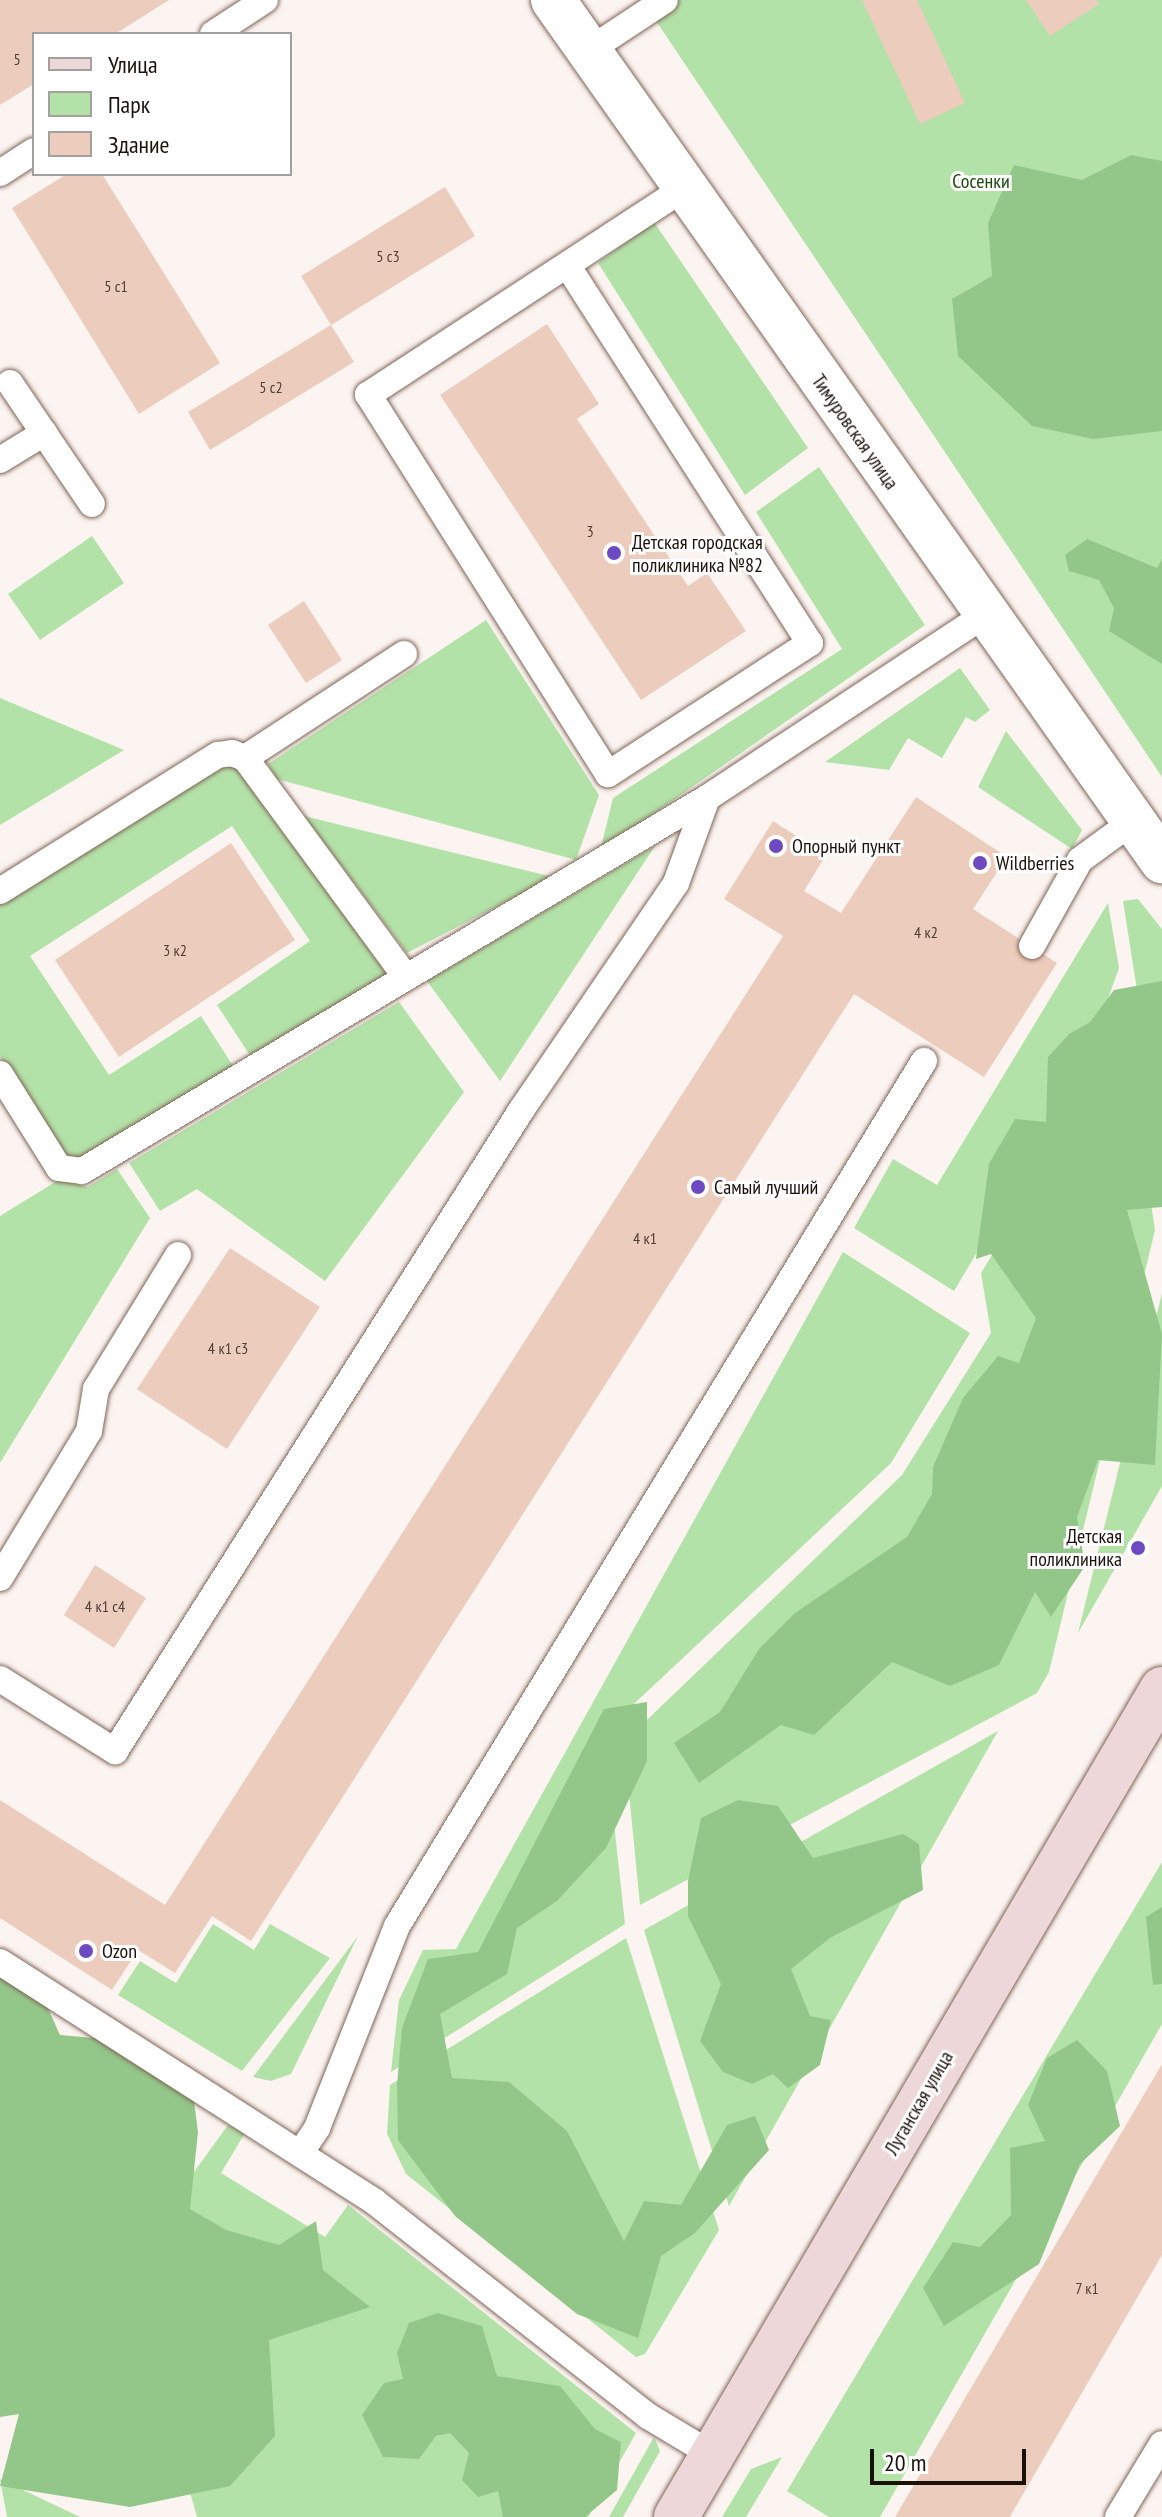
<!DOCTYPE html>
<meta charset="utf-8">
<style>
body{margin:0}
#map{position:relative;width:1162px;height:2517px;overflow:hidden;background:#fbf4f1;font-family:"PT Sans Narrow",sans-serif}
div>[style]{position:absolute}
.green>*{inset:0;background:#b3e2a9}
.forest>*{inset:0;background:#93c789}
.building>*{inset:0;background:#ecccbc}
.roads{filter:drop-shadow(0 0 2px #816557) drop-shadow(0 0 2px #816557)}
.lane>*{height:26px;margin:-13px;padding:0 13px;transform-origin:13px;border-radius:13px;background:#fff}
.street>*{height:44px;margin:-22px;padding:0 22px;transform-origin:22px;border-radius:22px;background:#fff}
.secondary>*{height:44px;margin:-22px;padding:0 22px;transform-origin:22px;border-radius:22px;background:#edd7d8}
.dots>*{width:22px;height:22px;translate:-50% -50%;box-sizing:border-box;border:4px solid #fff;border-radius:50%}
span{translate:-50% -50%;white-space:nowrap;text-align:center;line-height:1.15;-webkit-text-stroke:6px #fff;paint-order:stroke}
.number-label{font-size:16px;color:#4f4037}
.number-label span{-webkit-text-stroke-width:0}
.park-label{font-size:20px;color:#194a0c}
.street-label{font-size:20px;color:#1b110b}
.poi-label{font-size:20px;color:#1b110b}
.left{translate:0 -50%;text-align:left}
.right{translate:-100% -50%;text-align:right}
.legend{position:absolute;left:32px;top:32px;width:260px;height:144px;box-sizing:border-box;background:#fff;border:2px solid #a4a09d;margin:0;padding:10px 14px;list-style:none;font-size:24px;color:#1b110b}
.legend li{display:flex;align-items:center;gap:16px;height:40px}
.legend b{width:40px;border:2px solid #a4a09d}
.scale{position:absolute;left:870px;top:2449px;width:156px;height:36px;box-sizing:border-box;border:4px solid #1b110b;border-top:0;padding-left:10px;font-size:24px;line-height:28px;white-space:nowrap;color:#1b110b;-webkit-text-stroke:6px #fff;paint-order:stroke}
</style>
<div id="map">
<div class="green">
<i style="clip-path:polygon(642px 0,1162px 0,1162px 777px,888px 367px)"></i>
<i style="clip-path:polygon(654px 222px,808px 448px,745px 495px,598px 263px)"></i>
<i style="clip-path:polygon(819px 467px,925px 625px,600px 851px,613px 798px,842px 649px,756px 512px)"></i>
<i style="clip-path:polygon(92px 536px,124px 583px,40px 640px,8px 594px)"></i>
<i style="clip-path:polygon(486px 620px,599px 795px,576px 860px,277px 779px,268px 764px)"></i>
<i style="clip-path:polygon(960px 668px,990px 710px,975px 722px,966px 717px,942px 758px,908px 738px,889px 770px,825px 762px)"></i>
<i style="clip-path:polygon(0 698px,124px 750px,0 825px)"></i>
<i style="clip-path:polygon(1006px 731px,1082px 830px,1072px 849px,978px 787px)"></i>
<i style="clip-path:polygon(220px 766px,237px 766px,392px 974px,253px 1060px,217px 1005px,310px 941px,232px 826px,30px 956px,109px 1075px,201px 1016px,235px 1069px,86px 1157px,63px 1157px,0 1057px,0 903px)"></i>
<i style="clip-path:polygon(304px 816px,553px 877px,407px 953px)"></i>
<i style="clip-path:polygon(655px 846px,500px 1081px,427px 981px)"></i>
<i style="clip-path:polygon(1138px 899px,1162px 929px,1162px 1149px,1123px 901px)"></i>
<i style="clip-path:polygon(1108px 903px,1119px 968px,1077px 1084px,954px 1291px,854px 1228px,893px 1159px,937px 1185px)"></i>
<i style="clip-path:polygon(399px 1002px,464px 1092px,325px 1281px,197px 1189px,160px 1211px,129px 1163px)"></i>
<i style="clip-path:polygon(1122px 1009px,1155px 1230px,1049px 1672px,1037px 1693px,640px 1905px,624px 1742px,902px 1475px,991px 1333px,981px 1273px,1092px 1093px)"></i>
<i style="clip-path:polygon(117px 1169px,150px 1218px,0 1463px,0 1216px,60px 1179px,88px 1187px)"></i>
<i style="clip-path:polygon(843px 1252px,970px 1333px,891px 1463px,604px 1732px,625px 1924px,391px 2072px,399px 2000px,423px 1950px,456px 1949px)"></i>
<i style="clip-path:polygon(1162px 1293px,1162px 1486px,1078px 1633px)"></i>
<i style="clip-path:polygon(998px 1731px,729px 2206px,644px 1930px)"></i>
<i style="clip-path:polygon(1162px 1862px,1162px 2024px,880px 2517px,829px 2517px,787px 2491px)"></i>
<i style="clip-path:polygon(213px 1924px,254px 1950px,270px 1924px,330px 1958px,242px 2071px,118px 1995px,140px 1961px,176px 1983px)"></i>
<i style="clip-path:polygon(358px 1936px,291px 2074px,271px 2081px,253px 2077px)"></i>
<i style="clip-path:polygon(626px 1938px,719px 2230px,645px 2354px,636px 2357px,406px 2174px,387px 2134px,390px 2085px)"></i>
<i style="clip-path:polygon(228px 2125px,245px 2133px,221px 2173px,325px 2237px,348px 2205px,636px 2433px,588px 2517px,197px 2517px,126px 2266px)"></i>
<i style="clip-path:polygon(654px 2437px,660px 2451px,623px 2517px,609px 2517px)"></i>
<i style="clip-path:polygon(782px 2457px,746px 2517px,722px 2517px,751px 2469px)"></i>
<i style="clip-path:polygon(0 2479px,80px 2517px,7px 2517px)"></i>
</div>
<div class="forest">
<i style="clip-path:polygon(1131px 155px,1162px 161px,1162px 431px,1093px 439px,1032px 426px,958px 356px,952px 299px,992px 276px,988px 223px,1014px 165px,1082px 180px)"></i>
<i style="clip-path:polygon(1087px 539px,1157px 568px,1162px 559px,1162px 664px,1109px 631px,1114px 608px,1099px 580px,1069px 571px,1065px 555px)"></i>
<i style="clip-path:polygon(1162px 981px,1162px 1207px,1127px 1210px,1162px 1334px,1155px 1465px,1098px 1460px,1077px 1517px,1085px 1566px,1051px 1617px,1035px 1592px,999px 1665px,950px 1686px,892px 1662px,814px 1735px,781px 1725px,699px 1783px,674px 1743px,720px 1712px,759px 1649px,795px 1613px,907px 1537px,932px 1494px,933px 1467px,963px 1398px,998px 1356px,1019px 1363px,1036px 1318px,991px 1254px,976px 1259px,989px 1164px,1015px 1119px,1046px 1122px,1048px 1057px,1069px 1034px,1090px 1022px,1114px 990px)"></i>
<i style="clip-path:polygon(647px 1702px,647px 1761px,606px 1848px,557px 1901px,517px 1928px,507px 1974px,440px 2014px,452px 2078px,509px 2082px,567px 2131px,624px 2241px,644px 2201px,681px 2205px,727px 2125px,755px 2116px,769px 2150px,695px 2233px,661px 2256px,638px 2338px,577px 2314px,455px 2216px,398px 2140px,397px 2085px,402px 2028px,428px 1959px,478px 1952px,604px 1709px)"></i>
<i style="clip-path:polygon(738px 1800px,778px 1806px,813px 1858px,903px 1834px,919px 1844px,923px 1890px,830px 1938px,791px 1969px,810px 2016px,831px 2020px,820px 2065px,788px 2088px,773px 2074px,752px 2084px,723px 2072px,700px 2041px,721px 1984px,688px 1916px,688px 1881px,701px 1818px)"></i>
<i style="clip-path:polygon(1162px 1907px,1162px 1984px,1153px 1985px,1146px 1917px)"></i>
<i style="clip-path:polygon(0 1977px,42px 1995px,60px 2035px,105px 2039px,193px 2094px,198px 2132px,190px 2209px,226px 2230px,279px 2245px,316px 2221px,323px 2270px,370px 2307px,269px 2340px,275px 2436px,230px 2486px,130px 2507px,0 2486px,19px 2414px,0 2417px)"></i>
<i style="clip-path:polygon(1077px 2040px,1107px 2071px,1120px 2126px,1080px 2164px,1039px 2264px,944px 2326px,923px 2288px,953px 2242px,980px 2247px,1011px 2215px,1010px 2148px,1045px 2141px,1028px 2105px,1047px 2058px)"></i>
<i style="clip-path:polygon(438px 2313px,482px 2326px,497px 2376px,560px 2386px,595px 2429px,621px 2442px,617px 2490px,585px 2517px,503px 2517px,498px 2491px,478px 2497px,462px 2480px,469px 2453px,450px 2433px,436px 2436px,419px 2459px,383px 2457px,362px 2415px,384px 2383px,403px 2379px,397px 2353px,409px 2323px)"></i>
</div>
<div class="building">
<i style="clip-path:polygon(0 0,169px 0,115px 34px,34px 34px,34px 84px,0 105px)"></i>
<i style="clip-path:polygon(862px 0,917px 0,965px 103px,920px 124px)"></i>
<i style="clip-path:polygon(1026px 0,1096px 0,1099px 4px,1050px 36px)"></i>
<i style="clip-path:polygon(67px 174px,102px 174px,220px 363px,139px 414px,12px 208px)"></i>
<i style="clip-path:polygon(445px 187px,475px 236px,331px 325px,301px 276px)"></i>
<i style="clip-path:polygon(547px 324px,599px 404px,577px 419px,688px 586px,707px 573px,746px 631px,641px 700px,440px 395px)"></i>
<i style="clip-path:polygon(331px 325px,354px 362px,210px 450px,188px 412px)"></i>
<i style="clip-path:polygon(304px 601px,342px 660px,306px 683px,268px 625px)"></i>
<i style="clip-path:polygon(916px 797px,1007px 857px,973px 909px,1057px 963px,984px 1077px,854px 994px,251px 1941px,212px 1916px,175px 1973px,138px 1950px,112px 1990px,0 1918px,0 1800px,165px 1905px,783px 936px,724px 899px,773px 821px,826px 855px,804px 891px,841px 913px)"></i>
<i style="clip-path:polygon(231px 843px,295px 940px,119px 1057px,55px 960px)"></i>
<i style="clip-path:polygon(230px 1248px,320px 1307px,227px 1449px,137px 1389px)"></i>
<i style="clip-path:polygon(95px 1565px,146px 1598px,114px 1648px,64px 1615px)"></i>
<i style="clip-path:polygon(1162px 2064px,1162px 2255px,1015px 2508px,1010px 2517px,895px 2517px)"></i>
</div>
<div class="roads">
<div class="lane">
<i style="left:213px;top:34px;width:62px;rotate:-33.2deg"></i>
<i style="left:588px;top:51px;width:92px;rotate:-33.5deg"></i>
<i style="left:0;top:173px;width:40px;rotate:-32.9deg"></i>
<i style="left:569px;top:268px;width:446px;rotate:57.3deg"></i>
<i style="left:810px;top:643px;width:241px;rotate:147deg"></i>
<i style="left:608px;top:774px;width:449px;rotate:-122.3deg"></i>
<i style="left:368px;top:395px;width:378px;rotate:-33.2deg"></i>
<i style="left:10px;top:383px;width:146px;rotate:55.9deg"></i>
<i style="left:0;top:460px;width:52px;rotate:-31.5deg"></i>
<i style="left:245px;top:758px;width:190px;rotate:-33.2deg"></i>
<i style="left:0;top:891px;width:257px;rotate:-32deg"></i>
<i style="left:218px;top:755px;width:14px;rotate:-8deg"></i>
<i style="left:232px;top:753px;width:14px;rotate:21deg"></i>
<i style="left:245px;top:758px;width:272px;rotate:53.7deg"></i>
<i style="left:1032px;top:946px;width:98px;rotate:-60.8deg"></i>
<i style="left:1080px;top:860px;width:64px;rotate:-36.2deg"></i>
<i style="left:0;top:1074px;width:111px;rotate:57.9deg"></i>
<i style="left:59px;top:1168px;width:23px;rotate:7deg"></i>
<i style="left:82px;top:1171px;width:728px;rotate:-30.83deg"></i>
<i style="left:0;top:1578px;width:172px;rotate:-58.8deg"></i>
<i style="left:89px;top:1431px;width:43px;rotate:-80.5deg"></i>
<i style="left:96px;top:1389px;width:157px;rotate:-58.5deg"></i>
<i style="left:0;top:1679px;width:136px;rotate:32.1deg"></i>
<i style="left:115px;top:1751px;width:760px;rotate:-57.63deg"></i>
<i style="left:522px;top:1109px;width:273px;rotate:-55.7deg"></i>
<i style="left:676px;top:883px;width:90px;rotate:-70deg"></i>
<i style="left:707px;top:798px;width:333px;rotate:-33.4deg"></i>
<i style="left:0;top:1962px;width:445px;rotate:32.6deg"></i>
<i style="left:375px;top:2202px;width:347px;rotate:38.1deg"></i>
<i style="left:648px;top:2416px;width:76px;rotate:31deg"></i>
<i style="left:301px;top:2152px;width:29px;rotate:-56deg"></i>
<i style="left:317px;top:2128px;width:217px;rotate:-68.4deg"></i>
<i style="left:397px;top:1926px;width:1013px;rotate:-58.65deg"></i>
<i style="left:1118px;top:2517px;width:85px;rotate:-58.9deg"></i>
</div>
<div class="street">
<i style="left:553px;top:0;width:1055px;rotate:54.73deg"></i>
</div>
<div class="secondary">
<i style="left:676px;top:2517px;width:960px;rotate:-59.59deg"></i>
</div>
</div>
<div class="dots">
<i style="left:614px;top:553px;background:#6d4ac2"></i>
<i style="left:776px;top:846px;background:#6d4ac2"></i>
<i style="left:980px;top:863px;background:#6d4ac2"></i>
<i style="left:698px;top:1187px;background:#6d4ac2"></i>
<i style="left:1138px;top:1548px;background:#6d4ac2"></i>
<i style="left:86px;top:1951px;background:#6d4ac2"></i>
</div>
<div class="number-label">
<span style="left:17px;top:59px">5</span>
<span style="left:388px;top:256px">5 с3</span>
<span style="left:116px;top:286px">5 с1</span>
<span style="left:271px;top:387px">5 с2</span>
<span style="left:590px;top:531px">3</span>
<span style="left:926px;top:932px">4 к2</span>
<span style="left:175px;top:950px">3 к2</span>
<span style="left:645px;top:1238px">4 к1</span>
<span style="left:228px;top:1348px">4 к1 с3</span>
<span style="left:105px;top:1606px">4 к1 с4</span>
<span style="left:1087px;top:2288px">7 к1</span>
</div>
<div class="park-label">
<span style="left:981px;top:181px">Сосенки</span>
</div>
<div class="street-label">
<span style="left:855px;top:432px;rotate:55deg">Тимуровская улица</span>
<span style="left:919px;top:2103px;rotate:-60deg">Луганская улица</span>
</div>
<div class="poi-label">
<span class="left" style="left:632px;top:554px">Детская городская<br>поликлиника №82</span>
<span class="left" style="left:792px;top:846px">Опорный пункт</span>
<span class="left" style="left:996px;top:863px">Wildberries</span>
<span class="left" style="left:714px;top:1187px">Самый лучший</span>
<span class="right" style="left:1122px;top:1548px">Детская<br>поликлиника</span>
<span class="left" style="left:102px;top:1951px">Ozon</span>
</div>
<ul class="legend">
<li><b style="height:10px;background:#edd7d8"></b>Улица</li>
<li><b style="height:22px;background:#b3e2a9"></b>Парк</li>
<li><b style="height:22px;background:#ecccbc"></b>Здание</li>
</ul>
<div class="scale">20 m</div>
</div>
